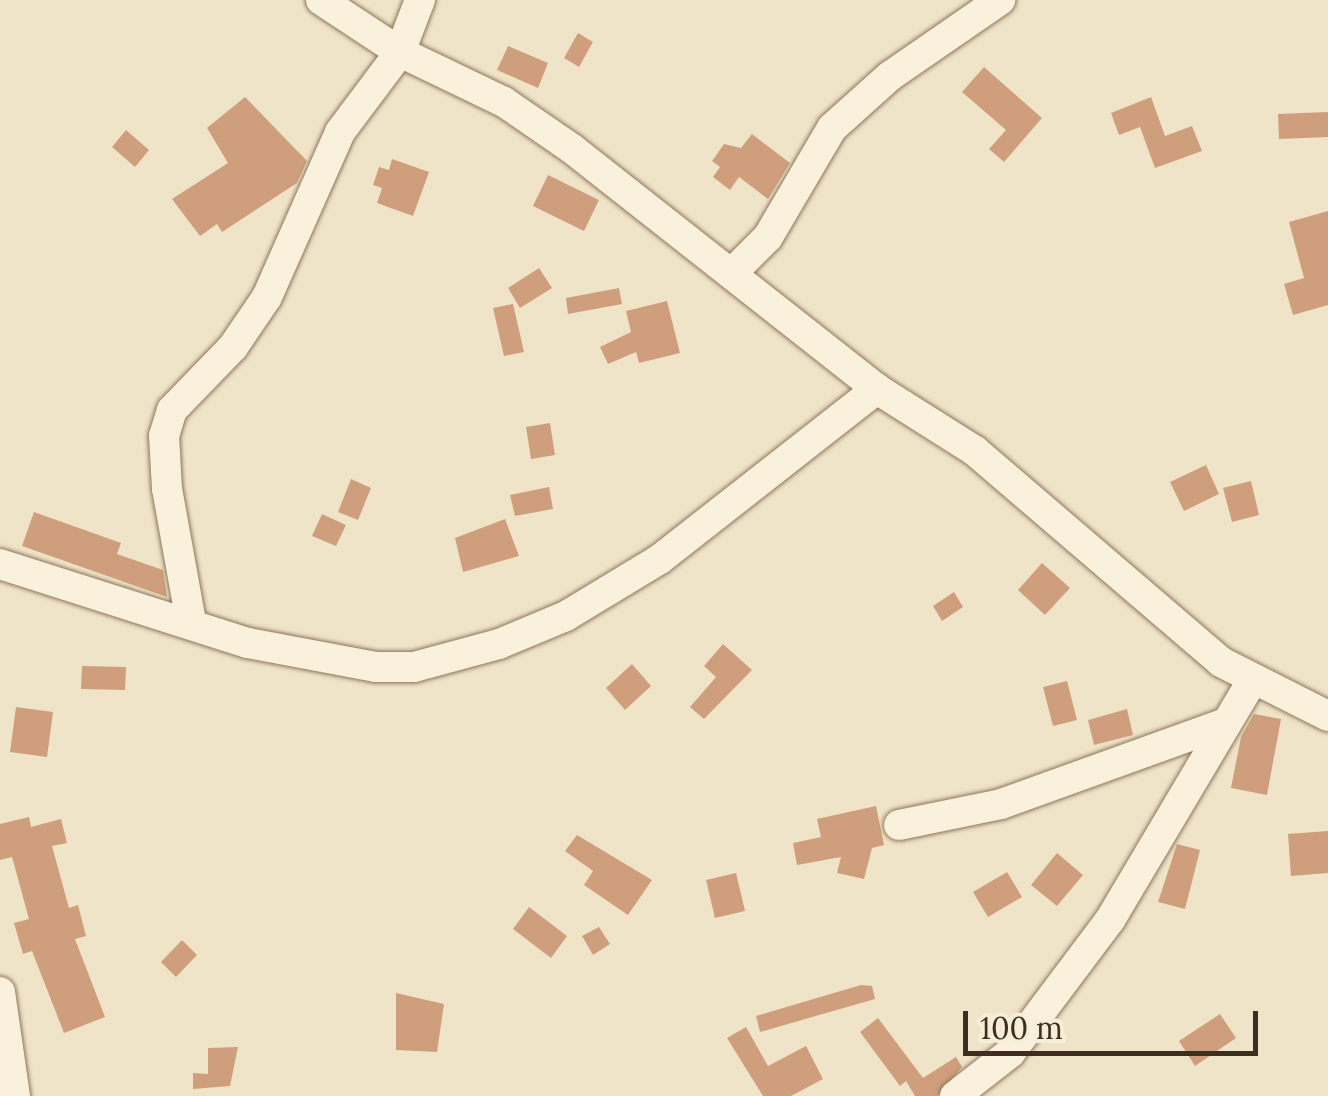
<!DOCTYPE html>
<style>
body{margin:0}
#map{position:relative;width:1328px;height:1096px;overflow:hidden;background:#f0e4c8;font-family:Lora,serif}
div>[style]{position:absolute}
.building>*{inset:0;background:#cf9f7d}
.roads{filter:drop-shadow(0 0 2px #8d765c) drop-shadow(0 0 2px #8d765c)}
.minor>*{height:30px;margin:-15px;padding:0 15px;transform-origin:15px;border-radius:15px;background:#faf1dc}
span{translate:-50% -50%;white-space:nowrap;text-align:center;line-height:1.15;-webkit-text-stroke:9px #f7eed8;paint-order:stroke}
.scale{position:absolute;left:963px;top:1011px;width:295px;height:45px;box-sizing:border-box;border:5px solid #3d2e20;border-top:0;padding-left:12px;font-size:30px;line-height:35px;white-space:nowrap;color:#3d2e20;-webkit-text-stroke:8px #f7eed8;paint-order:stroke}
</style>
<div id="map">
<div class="building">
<i style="clip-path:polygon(578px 33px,593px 42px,579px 67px,564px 58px)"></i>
<i style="clip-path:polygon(508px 46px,548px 63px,538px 88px,497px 70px)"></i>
<i style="clip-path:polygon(984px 67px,1042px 118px,1004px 162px,989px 149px,1006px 130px,962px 92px)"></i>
<i style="clip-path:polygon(245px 97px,307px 161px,297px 183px,222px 232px,217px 224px,200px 236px,172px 199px,228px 163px,207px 128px)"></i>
<i style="clip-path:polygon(1151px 97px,1165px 136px,1192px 126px,1202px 151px,1155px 168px,1140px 127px,1119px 135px,1111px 113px)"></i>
<i style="clip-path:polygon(1328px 112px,1328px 137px,1279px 139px,1278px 114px)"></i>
<i style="clip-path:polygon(126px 130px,149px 150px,135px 167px,112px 147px)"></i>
<i style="clip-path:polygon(752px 134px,790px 163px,768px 199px,739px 177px,730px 190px,713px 177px,720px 167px,712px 161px,724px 144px,741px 148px)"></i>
<i style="clip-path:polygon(392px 159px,429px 172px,413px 216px,377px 203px,382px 188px,373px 185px,379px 167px,389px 170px)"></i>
<i style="clip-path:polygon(548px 175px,599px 200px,584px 231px,533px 206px)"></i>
<i style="clip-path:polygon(1328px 211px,1328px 305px,1293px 315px,1284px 284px,1304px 278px,1289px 222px)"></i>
<i style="clip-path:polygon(539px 268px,552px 288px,520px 308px,508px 288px)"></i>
<i style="clip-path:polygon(619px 288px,622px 304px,568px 314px,566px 298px)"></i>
<i style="clip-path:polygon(667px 301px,680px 353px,639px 363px,636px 352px,608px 364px,600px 347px,631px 332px,626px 311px)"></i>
<i style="clip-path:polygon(513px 304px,524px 352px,504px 356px,493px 308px)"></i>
<i style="clip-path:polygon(550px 423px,555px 455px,531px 459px,526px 427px)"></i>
<i style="clip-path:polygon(1206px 465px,1219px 494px,1184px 511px,1170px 482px)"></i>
<i style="clip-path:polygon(351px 479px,371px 488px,358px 520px,338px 512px)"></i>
<i style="clip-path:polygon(1251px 481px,1259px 515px,1232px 522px,1223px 488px)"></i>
<i style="clip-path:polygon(549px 487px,553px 509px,515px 516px,510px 495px)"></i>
<i style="clip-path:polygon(34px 512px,121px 543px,117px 554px,163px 570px,167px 597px,22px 546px)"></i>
<i style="clip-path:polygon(322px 514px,346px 525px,336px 546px,312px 536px)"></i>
<i style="clip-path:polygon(505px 519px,519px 556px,463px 572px,455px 538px)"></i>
<i style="clip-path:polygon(1042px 563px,1070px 588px,1045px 615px,1018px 590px)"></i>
<i style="clip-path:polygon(954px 592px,963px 607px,942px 621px,933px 606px)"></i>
<i style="clip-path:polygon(723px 644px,752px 670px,704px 719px,690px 707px,716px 677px,704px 666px)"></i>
<i style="clip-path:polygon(632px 664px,651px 686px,625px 710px,606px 688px)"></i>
<i style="clip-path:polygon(82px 666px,126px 667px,125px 690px,81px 689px)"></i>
<i style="clip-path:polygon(1067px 681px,1077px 720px,1053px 726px,1043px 687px)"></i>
<i style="clip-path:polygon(16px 707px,53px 712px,47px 757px,10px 752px)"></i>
<i style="clip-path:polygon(1127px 709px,1133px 735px,1094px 745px,1088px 720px)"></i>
<i style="clip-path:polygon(1254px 714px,1281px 719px,1267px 795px,1231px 788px,1241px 737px)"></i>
<i style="clip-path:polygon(876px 806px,884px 845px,872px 848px,864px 879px,837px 873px,841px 857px,797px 865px,793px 843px,821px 837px,817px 819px)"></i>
<i style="clip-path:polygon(29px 817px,31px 827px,61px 819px,67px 843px,52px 846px,69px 908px,78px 905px,86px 936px,75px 939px,105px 1017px,64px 1033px,32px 951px,23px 954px,14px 923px,29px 919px,12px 857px,0 860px,0 824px)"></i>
<i style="clip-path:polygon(1328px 831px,1328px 873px,1291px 876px,1288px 834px)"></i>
<i style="clip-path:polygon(577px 835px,652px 880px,628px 915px,584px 885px,593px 871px,565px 851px)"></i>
<i style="clip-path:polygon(1177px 844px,1200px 850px,1185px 909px,1158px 902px)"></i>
<i style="clip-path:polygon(1057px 853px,1083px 875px,1057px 906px,1031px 885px)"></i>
<i style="clip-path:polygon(1007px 872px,1022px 897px,988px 917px,973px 892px)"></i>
<i style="clip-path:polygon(736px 873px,745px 911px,715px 918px,706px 880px)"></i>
<i style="clip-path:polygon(529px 907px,567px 936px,551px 958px,513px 929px)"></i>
<i style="clip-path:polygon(599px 927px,610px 944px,593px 955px,582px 936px)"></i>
<i style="clip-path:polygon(182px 940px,197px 955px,176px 977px,161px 962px)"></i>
<i style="clip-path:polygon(861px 985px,872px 986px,875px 999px,760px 1032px,756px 1016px)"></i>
<i style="clip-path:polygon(396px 993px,444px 1004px,437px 1052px,396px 1050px)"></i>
<i style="clip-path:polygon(1220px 1014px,1236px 1038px,1195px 1066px,1179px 1041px)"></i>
<i style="clip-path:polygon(878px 1018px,923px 1078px,956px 1057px,962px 1067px,937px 1096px,915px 1096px,906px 1081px,900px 1086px,860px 1032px)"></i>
<i style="clip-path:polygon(746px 1027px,768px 1066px,806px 1046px,823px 1079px,791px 1096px,763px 1096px,727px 1038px)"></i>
<i style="clip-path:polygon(238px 1047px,230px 1086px,193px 1089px,193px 1073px,208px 1074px,208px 1048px)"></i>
</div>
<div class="roads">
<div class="minor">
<i style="left:321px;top:0;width:95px;rotate:33.4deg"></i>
<i style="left:400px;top:52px;width:115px;rotate:25.7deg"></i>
<i style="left:504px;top:102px;width:81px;rotate:34.5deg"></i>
<i style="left:571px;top:148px;width:390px;rotate:38.2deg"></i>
<i style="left:877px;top:389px;width:116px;rotate:32.3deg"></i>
<i style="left:975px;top:451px;width:324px;rotate:40.6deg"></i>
<i style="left:1221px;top:662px;width:120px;rotate:26.8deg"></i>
<i style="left:733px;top:272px;width:49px;rotate:-45deg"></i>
<i style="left:768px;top:237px;width:126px;rotate:-59.6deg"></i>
<i style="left:832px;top:128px;width:78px;rotate:-41.9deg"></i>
<i style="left:890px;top:76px;width:134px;rotate:-34.6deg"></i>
<i style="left:0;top:564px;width:260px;rotate:17.7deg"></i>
<i style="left:248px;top:643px;width:130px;rotate:10.6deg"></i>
<i style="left:376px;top:667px;width:38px"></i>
<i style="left:414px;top:667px;width:88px;rotate:-15.1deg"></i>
<i style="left:499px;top:644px;width:73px;rotate:-22.7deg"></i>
<i style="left:566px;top:616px;width:110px;rotate:-31.2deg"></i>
<i style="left:660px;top:559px;width:276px;rotate:-38.1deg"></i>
<i style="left:191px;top:622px;width:135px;rotate:-100.2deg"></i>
<i style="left:167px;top:489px;width:53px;rotate:-93.2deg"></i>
<i style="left:164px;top:436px;width:27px;rotate:-73deg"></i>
<i style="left:172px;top:410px;width:88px;rotate:-45.9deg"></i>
<i style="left:233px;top:347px;width:60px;rotate:-55.8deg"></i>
<i style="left:267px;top:297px;width:180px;rotate:-66.1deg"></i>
<i style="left:340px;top:132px;width:100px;rotate:-53.1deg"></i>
<i style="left:400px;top:52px;width:56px;rotate:-69deg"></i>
<i style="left:899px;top:825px;width:104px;rotate:-11.6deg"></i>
<i style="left:1001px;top:804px;width:236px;rotate:-19.8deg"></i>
<i style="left:0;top:992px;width:105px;rotate:81.8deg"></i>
<i style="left:955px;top:1096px;width:70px;rotate:-38deg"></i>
<i style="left:1010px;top:1053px;width:166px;rotate:-53.1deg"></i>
<i style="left:1110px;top:920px;width:276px;rotate:-59.3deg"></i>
</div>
</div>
<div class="scale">100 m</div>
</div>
